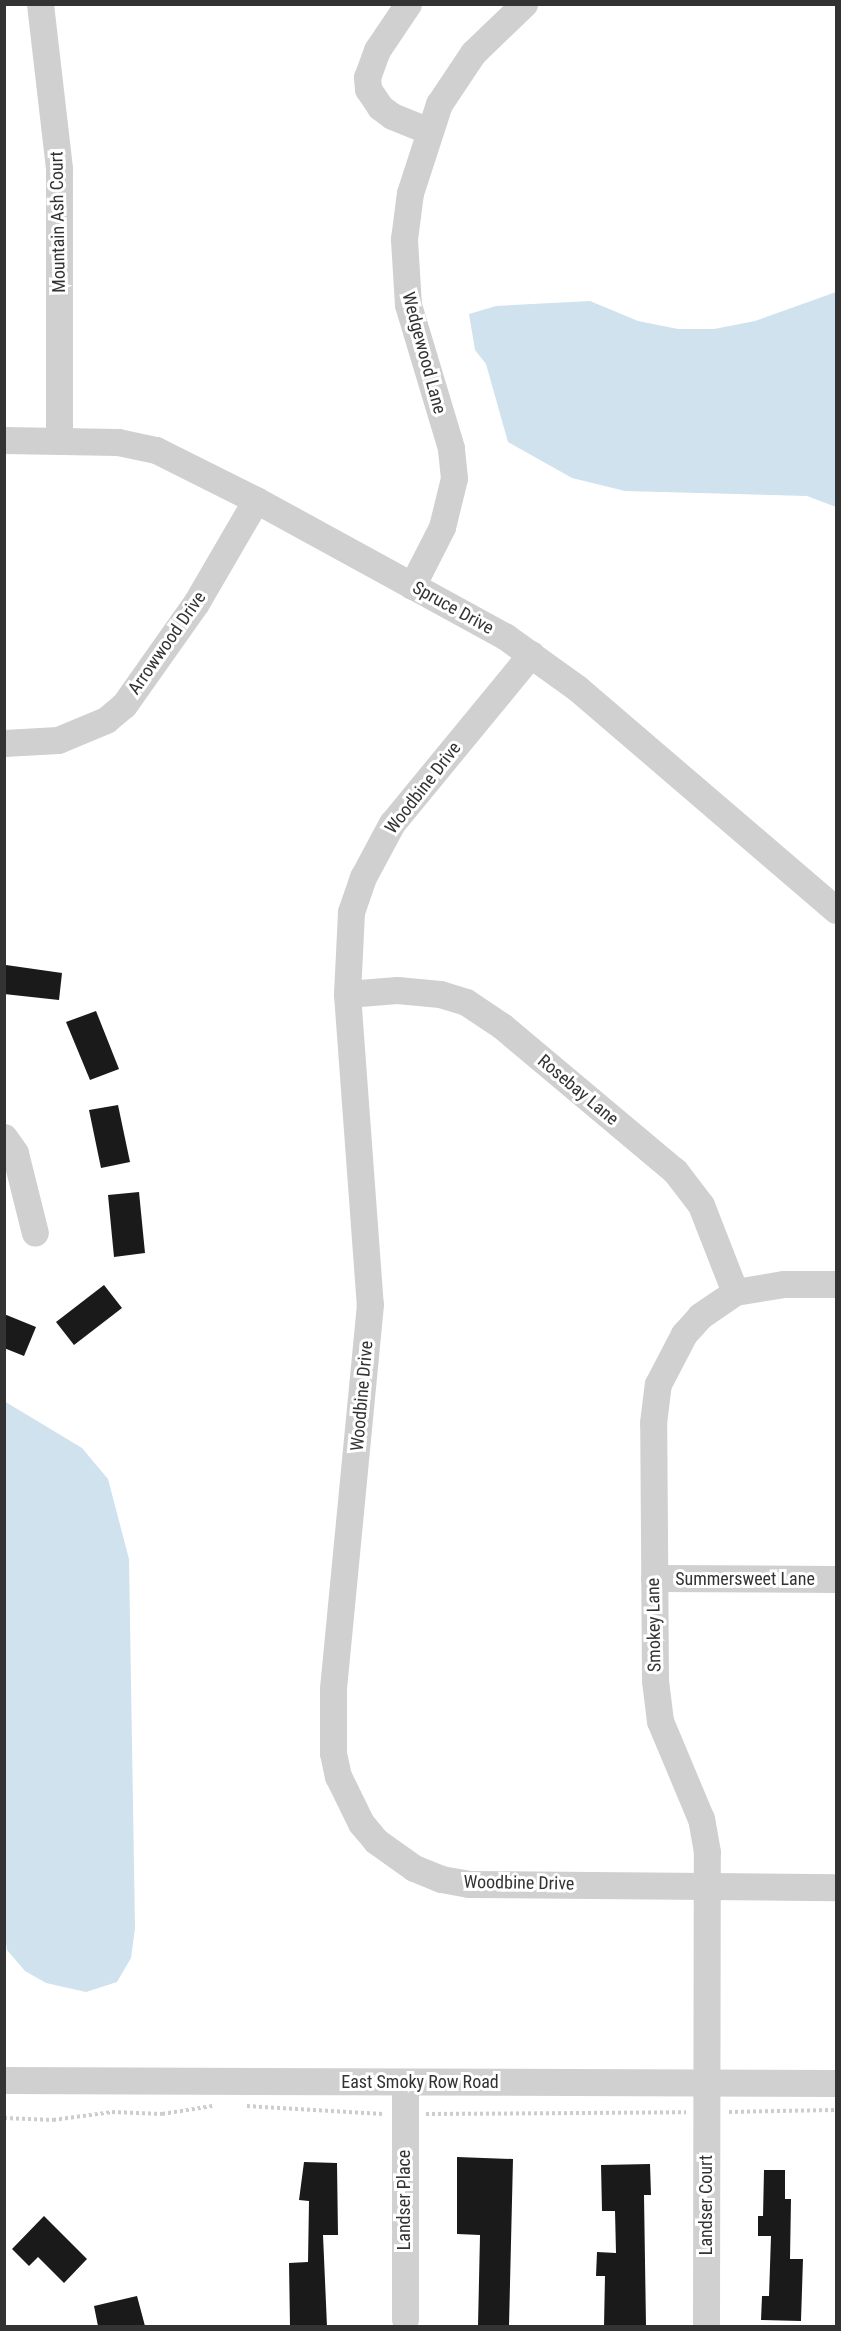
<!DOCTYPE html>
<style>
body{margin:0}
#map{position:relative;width:841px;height:2331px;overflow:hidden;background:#fff;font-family:"Roboto Condensed",sans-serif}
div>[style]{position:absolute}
.water>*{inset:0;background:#cfe2ee}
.building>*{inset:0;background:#1a1a1a}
.path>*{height:4px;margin-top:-2px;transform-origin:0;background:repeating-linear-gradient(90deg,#cdcdcd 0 3px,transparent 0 6px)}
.minor>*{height:27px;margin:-13.5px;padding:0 13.5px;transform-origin:13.5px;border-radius:13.5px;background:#d0d0d0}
span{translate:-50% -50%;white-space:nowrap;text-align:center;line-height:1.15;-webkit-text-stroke:6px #fff;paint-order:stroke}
.street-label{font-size:18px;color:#333}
.frame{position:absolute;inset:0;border:6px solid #333;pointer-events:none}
</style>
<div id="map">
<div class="water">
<i style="clip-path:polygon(836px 292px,836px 507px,807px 496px,625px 491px,572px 478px,508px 442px,486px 364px,475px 350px,469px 314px,496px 306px,590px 301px,638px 321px,678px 329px,714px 329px,755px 321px)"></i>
<i style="clip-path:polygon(4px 1401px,82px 1448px,108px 1479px,129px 1559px,135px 1928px,131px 1958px,117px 1982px,86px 1992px,46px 1983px,25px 1971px,7px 1950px,5px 1935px)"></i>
</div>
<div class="building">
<i style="clip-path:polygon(6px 965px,62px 973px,59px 1000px,4px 994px)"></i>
<i style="clip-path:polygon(96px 1011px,119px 1069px,90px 1080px,66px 1022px)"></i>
<i style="clip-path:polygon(118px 1105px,130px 1162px,101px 1168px,89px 1110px)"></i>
<i style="clip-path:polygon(139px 1192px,145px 1253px,114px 1257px,108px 1195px)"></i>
<i style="clip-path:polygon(104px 1285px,122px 1308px,74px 1345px,56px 1322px)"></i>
<i style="clip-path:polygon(4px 1314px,36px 1327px,24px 1356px,4px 1348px)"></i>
<i style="clip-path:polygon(457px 2157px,513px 2159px,509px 2326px,478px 2326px,480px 2235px,457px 2234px)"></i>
<i style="clip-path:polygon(304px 2162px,337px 2163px,338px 2235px,323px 2235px,327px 2326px,290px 2326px,289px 2263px,308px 2262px,309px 2201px,299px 2200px)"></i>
<i style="clip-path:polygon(650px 2164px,651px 2195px,644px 2195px,646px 2326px,604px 2326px,605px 2276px,596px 2276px,597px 2252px,616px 2253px,615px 2211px,602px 2211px,601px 2165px)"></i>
<i style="clip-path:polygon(764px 2170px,785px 2170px,785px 2199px,791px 2199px,790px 2259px,803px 2259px,801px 2321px,761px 2320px,762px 2296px,769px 2296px,771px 2236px,758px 2236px,758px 2216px,763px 2216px)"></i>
<i style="clip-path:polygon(44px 2216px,87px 2259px,64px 2283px,38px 2257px,29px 2266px,12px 2249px)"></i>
<i style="clip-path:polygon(137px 2296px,145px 2326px,98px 2326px,94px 2306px)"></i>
</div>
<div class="path">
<i style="left:247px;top:2106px;width:136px;rotate:3.4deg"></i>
<i style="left:729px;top:2112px;width:107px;rotate:-1.1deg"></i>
<i style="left:426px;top:2114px;width:260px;rotate:-0.4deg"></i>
<i style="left:4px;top:2118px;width:49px;rotate:2.3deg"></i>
<i style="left:53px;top:2120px;width:60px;rotate:-7.7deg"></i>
<i style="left:112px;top:2112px;width:50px;rotate:2.3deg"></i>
<i style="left:162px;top:2114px;width:51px;rotate:-9.1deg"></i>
</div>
<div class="minor">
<i style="left:40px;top:4px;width:166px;rotate:83.4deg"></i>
<i style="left:59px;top:169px;width:271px;rotate:90deg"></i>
<i style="left:408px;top:4px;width:55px;rotate:124deg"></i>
<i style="left:377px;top:50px;width:29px;rotate:110deg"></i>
<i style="left:367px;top:77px;width:12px;rotate:85deg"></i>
<i style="left:368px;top:89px;width:22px;rotate:56deg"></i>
<i style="left:380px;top:107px;width:15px;rotate:37deg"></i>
<i style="left:392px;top:116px;width:38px;rotate:22deg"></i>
<i style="left:4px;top:440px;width:114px;rotate:1deg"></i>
<i style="left:118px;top:442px;width:39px;rotate:12deg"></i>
<i style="left:156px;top:450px;width:112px;rotate:26.6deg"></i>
<i style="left:256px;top:500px;width:285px;rotate:28.7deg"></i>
<i style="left:506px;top:637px;width:87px;rotate:35.7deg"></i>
<i style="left:577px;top:688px;width:341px;rotate:40.6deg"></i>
<i style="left:412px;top:586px;width:66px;rotate:-63deg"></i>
<i style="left:442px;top:527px;width:50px;rotate:-76.2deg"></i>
<i style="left:454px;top:478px;width:30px;rotate:-96deg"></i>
<i style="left:451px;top:448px;width:149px;rotate:-106.7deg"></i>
<i style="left:408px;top:305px;width:66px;rotate:-93.5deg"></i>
<i style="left:404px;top:239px;width:46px;rotate:-82.6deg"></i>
<i style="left:410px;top:193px;width:94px;rotate:-72deg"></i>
<i style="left:439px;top:104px;width:61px;rotate:-56.3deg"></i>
<i style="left:473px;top:53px;width:71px;rotate:-43.9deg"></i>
<i style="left:531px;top:654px;width:219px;rotate:129.4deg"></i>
<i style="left:392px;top:823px;width:61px;rotate:118.2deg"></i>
<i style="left:363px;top:877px;width:37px;rotate:109deg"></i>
<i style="left:351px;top:912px;width:82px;rotate:92.8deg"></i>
<i style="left:347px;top:994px;width:311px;rotate:85.8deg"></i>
<i style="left:370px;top:1304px;width:387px;rotate:95.5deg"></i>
<i style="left:333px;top:1689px;width:64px;rotate:90deg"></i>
<i style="left:333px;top:1753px;width:24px;rotate:78deg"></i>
<i style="left:338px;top:1776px;width:52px;rotate:63.9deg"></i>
<i style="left:361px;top:1823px;width:23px;rotate:50deg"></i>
<i style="left:376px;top:1841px;width:47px;rotate:35.4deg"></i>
<i style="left:414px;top:1868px;width:29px;rotate:22deg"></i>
<i style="left:441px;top:1879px;width:28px;rotate:10deg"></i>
<i style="left:469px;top:1884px;width:367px;rotate:0.5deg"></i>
<i style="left:4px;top:743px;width:54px;rotate:-3.2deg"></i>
<i style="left:58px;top:740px;width:52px;rotate:-22.6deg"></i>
<i style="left:106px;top:720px;width:23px;rotate:-40deg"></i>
<i style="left:124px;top:705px;width:125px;rotate:-54.8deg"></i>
<i style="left:196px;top:603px;width:119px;rotate:-59.8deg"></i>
<i style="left:347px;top:994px;width:50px;rotate:-4.6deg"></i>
<i style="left:397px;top:990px;width:43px;rotate:5.3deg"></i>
<i style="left:440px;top:994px;width:27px;rotate:17deg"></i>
<i style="left:466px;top:1002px;width:43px;rotate:33.7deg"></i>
<i style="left:502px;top:1026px;width:226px;rotate:40deg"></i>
<i style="left:675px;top:1171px;width:43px;rotate:52.6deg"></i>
<i style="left:701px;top:1205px;width:93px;rotate:68.7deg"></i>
<i style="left:4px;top:1137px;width:19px;rotate:55deg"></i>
<i style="left:15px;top:1153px;width:82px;rotate:76deg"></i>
<i style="left:654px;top:1578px;width:182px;rotate:0.3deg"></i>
<i style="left:4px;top:2080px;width:832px;rotate:0.21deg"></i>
<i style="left:405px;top:2082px;width:237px;rotate:90deg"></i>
<i style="left:706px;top:2326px;width:474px;rotate:-89.9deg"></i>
<i style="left:707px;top:1852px;width:34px;rotate:-100deg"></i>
<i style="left:701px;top:1819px;width:106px;rotate:-112.7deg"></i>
<i style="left:660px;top:1721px;width:41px;rotate:-97deg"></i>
<i style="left:655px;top:1680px;width:257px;rotate:-90.4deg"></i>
<i style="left:653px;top:1423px;width:39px;rotate:-83deg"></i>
<i style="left:658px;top:1384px;width:56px;rotate:-62.5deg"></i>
<i style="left:684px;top:1334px;width:24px;rotate:-48deg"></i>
<i style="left:700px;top:1316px;width:42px;rotate:-34.4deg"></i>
<i style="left:735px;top:1292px;width:50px;rotate:-9.3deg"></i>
<i style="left:784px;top:1284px;width:52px"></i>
</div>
<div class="street-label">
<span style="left:58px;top:222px;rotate:-91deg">Mountain Ash Court</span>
<span style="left:424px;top:353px;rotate:75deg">Wedgewood Lane</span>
<span style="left:453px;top:608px;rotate:29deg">Spruce Drive</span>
<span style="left:167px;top:643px;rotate:-55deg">Arrowwood Drive</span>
<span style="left:423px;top:788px;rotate:-52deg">Woodbine Drive</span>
<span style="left:578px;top:1090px;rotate:40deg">Rosebay Lane</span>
<span style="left:362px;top:1396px;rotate:-85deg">Woodbine Drive</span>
<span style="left:745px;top:1579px">Summersweet Lane</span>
<span style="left:654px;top:1625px;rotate:-91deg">Smokey Lane</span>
<span style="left:519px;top:1883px;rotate:1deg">Woodbine Drive</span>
<span style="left:420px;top:2082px">East Smoky Row Road</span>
<span style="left:404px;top:2200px;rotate:-90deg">Landser Place</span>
<span style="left:706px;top:2205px;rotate:-90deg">Landser Court</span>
</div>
<div class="frame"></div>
</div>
